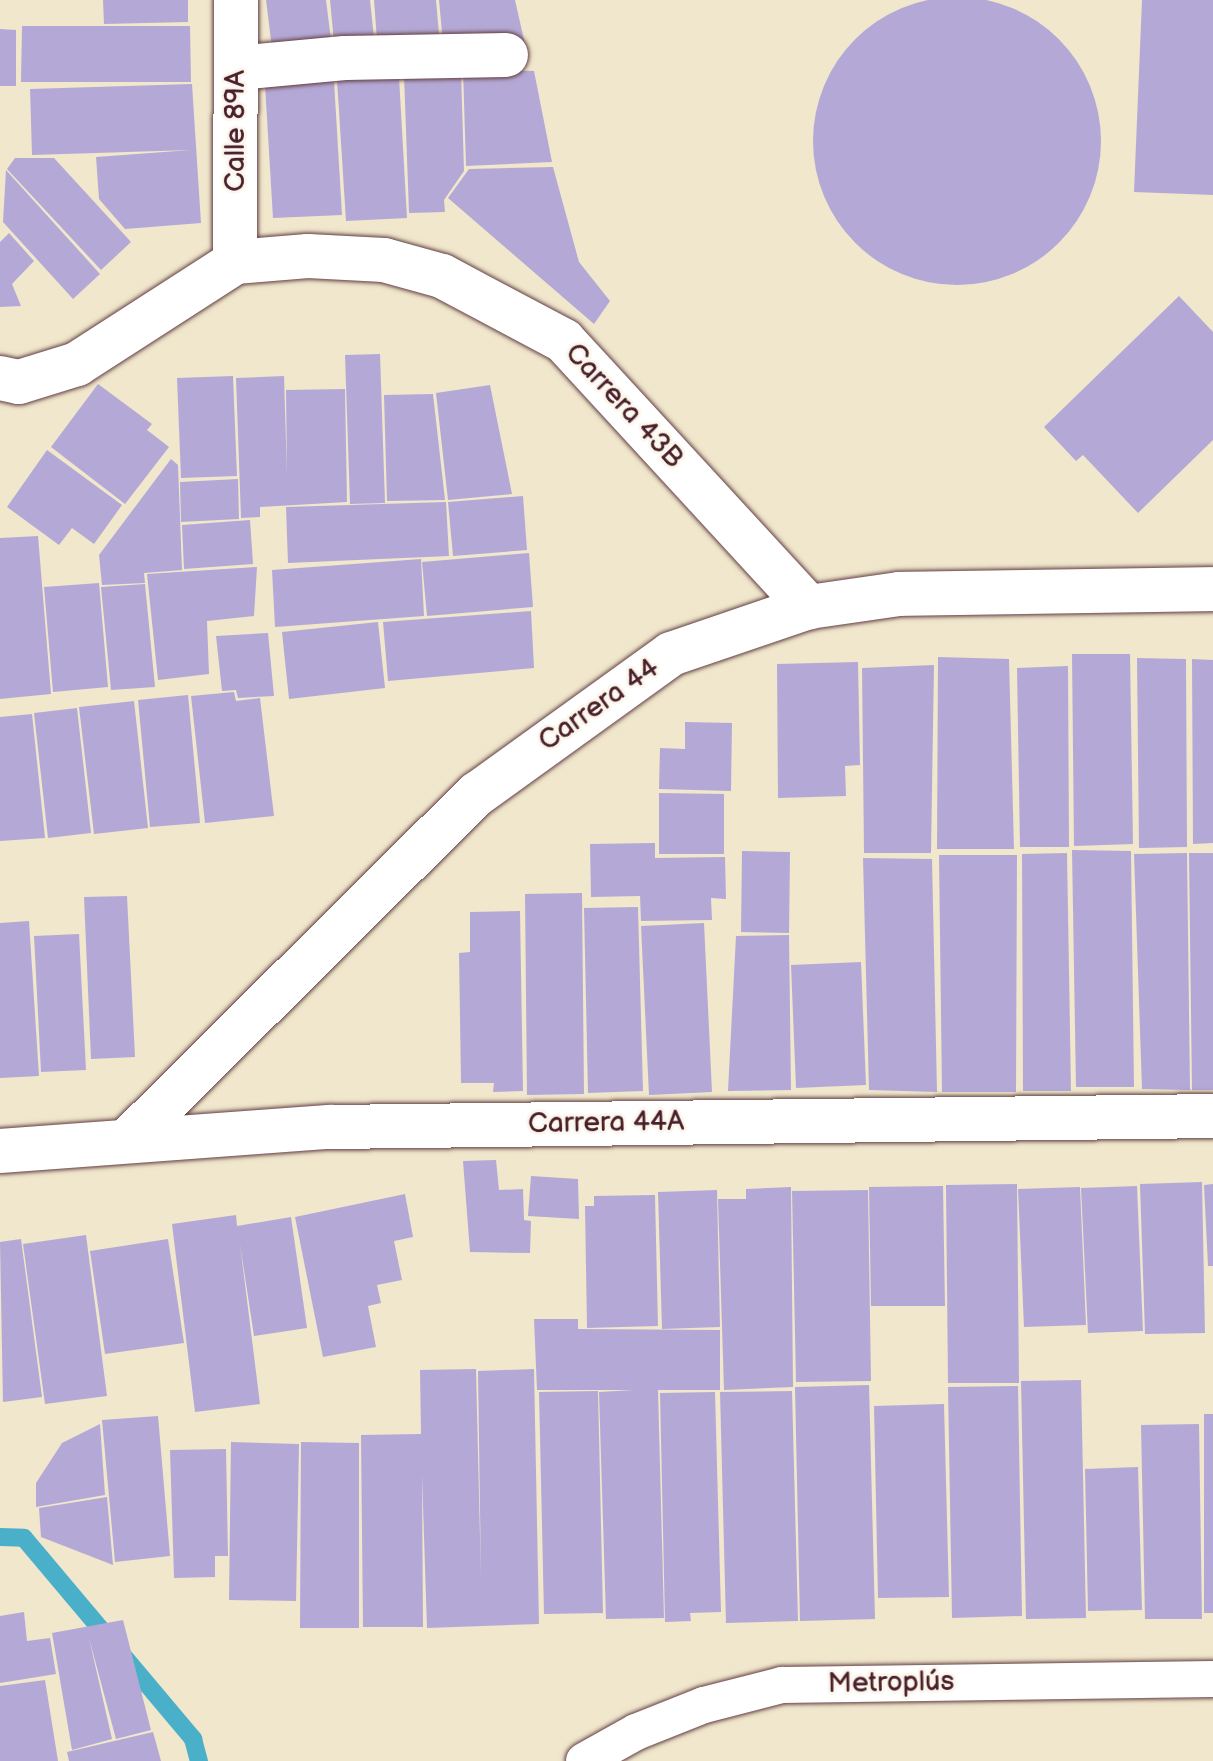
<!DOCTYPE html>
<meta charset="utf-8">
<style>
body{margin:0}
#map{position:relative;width:1213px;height:1761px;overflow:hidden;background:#f0e7cc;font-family:"Balsamiq Sans",sans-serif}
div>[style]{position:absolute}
.stream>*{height:18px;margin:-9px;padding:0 9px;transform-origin:9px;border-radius:9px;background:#4aafc9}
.building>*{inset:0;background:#b4a9d6}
.round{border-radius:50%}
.roads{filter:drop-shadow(0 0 2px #633d43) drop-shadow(0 0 2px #633d43)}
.lane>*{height:36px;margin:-18px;padding:0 18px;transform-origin:18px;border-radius:18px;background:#fff}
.street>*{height:44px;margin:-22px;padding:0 22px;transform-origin:22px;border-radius:22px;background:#fff}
span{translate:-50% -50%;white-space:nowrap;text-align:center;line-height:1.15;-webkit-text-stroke:6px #fbf7ec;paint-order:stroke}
.street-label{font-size:28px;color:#4a1f2b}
</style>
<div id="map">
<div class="stream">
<i style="left:0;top:1537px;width:24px;rotate:2deg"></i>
<i style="left:24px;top:1538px;width:263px;rotate:49.9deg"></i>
<i style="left:193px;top:1739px;width:23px;rotate:75deg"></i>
</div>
<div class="building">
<i class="round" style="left:813px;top:-3px;width:288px;height:288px"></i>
<i style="clip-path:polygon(103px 0,188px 0,188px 22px,104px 24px)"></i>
<i style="clip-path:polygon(266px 0,326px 0,331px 40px,272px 48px)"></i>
<i style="clip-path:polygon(330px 0,370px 0,374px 38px,334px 42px)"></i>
<i style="clip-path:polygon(374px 0,436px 0,439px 34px,377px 40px)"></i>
<i style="clip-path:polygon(439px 0,515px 0,526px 49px,443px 43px)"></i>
<i style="clip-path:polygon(1142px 0,1213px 0,1213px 195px,1134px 192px)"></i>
<i style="clip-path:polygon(22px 26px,190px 26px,191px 82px,21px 82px)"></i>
<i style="clip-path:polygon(0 29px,16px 30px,16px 86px,0 86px)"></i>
<i style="clip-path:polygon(463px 69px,534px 71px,552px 162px,466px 166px)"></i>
<i style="clip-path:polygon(461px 72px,464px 171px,444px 200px,445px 212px,409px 213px,404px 75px)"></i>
<i style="clip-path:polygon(399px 77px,407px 218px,346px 221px,337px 80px)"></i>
<i style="clip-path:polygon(334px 81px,342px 215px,273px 218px,265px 85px)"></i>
<i style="clip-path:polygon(192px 84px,201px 223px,125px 229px,99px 199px,96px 157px,191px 150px,32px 155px,30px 89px)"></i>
<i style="clip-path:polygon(15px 158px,54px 158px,131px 242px,101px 270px,7px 169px)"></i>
<i style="clip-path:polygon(553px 167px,579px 262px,610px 301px,594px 324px,448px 198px,469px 169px)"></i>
<i style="clip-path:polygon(6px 170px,100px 274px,73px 299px,3px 222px)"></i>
<i style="clip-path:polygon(9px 233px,34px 261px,12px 284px,21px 306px,0 307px,0 242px)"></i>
<i style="clip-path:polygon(1179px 296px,1213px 332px,1213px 440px,1138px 513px,1083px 455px,1076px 461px,1044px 427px)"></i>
<i style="clip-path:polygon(380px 354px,385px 503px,350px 504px,345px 355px)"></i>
<i style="clip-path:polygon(233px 376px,237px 476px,181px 478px,177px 378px)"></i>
<i style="clip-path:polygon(284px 376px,287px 474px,286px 390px,345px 389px,347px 502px,260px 507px,260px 517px,241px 518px,236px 378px)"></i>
<i style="clip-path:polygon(98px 384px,152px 424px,147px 430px,169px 447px,125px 504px,51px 447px)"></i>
<i style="clip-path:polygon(490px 385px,512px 494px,448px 500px,436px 393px)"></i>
<i style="clip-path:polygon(433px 394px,445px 500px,387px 501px,384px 395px)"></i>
<i style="clip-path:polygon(47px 450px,122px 505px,94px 544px,72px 528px,59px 545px,7px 507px)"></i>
<i style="clip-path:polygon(171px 459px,178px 465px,182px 570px,144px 573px,145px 583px,102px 585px,99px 555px)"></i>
<i style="clip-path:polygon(238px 479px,239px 519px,181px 522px,180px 482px)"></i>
<i style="clip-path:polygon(523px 496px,527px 550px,453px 556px,448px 502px)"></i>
<i style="clip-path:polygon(446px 502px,449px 556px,288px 563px,286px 507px)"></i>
<i style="clip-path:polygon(250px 520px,253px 564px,184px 569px,182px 525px)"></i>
<i style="clip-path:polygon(38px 536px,51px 694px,0 699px,0 538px)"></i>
<i style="clip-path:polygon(529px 553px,533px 607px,427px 616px,422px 562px)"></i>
<i style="clip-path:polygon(421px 559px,424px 616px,275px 627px,272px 570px)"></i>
<i style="clip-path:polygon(257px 567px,254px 616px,207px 621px,209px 674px,158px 680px,147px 574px)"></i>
<i style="clip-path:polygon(99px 583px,108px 687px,53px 692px,44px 587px)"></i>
<i style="clip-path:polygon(145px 584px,155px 687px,111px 690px,101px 587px)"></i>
<i style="clip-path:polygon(531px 611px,534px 668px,388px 681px,383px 622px)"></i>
<i style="clip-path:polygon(378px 622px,385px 688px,289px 699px,282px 632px)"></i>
<i style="clip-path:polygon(268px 633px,274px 696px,238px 698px,236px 690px,222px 691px,216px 636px)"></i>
<i style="clip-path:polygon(1072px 654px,1130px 654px,1133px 844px,1074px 846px)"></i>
<i style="clip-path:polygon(938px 657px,1009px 659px,1014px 849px,937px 849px)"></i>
<i style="clip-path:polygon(1137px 658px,1186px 659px,1187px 847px,1139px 848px)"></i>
<i style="clip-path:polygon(1192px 659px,1213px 660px,1213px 843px,1193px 844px)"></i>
<i style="clip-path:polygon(858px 662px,860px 765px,845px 766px,846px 796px,778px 798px,777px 664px)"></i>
<i style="clip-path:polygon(934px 665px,931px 853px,864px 853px,862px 668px)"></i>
<i style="clip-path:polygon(1068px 666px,1069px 847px,1020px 847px,1017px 668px)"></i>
<i style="clip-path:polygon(234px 692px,236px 701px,260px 698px,274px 816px,205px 823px,191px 696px)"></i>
<i style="clip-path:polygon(188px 695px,200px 823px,150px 827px,138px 700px)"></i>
<i style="clip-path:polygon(134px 701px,148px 828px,94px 834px,79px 707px)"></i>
<i style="clip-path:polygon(77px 708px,91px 833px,48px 838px,34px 713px)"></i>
<i style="clip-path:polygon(32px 714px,45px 838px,0 841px,0 717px)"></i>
<i style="clip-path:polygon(685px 722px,732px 723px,731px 791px,659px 789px,660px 748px,685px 749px)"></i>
<i style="clip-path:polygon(659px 793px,724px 794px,724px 854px,659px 854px)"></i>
<i style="clip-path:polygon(655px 843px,655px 858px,725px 857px,726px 899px,711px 898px,712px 920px,641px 921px,640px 896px,591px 897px,590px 844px)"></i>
<i style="clip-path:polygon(1072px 850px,1131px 851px,1134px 1087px,1076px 1087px)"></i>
<i style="clip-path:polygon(742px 851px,790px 852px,789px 933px,741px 932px)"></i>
<i style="clip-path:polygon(1067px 853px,1071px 1091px,1023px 1091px,1022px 854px)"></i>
<i style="clip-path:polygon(1187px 853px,1190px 1090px,1142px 1089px,1134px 854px)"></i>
<i style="clip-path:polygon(1189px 853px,1213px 853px,1213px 1090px,1192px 1090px)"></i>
<i style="clip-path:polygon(939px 855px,1017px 855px,1016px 1092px,942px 1092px)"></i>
<i style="clip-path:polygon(863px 858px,932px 859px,937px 1092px,869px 1090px)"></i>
<i style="clip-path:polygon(582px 893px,584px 1094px,527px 1095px,525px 894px)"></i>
<i style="clip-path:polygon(127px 896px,135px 1057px,91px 1059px,84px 897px)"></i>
<i style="clip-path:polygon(638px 907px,643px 1091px,588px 1093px,584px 908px)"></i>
<i style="clip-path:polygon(520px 911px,523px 1091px,493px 1092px,494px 1083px,461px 1083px,459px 953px,470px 952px,470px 912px)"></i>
<i style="clip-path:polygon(29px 921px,39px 1076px,0 1078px,0 923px)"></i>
<i style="clip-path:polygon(704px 923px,712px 1092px,649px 1095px,641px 926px)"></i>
<i style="clip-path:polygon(79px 934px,86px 1070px,41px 1072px,34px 936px)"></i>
<i style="clip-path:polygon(789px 935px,791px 1090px,728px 1091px,736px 936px)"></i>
<i style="clip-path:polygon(861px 962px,866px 1085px,796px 1088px,791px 965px)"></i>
<i style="clip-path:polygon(496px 1160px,499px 1190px,523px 1189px,524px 1220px,531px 1221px,530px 1253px,470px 1252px,463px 1161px)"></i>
<i style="clip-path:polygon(531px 1176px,578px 1179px,579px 1219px,528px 1216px)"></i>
<i style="clip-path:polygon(1202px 1182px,1205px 1333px,1145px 1334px,1140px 1184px)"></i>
<i style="clip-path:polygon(1017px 1184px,1019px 1383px,948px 1383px,946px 1185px)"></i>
<i style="clip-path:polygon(1213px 1184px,1213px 1266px,1208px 1266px,1204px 1185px)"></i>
<i style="clip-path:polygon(943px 1186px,945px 1306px,871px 1306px,869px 1187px)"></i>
<i style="clip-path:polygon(1137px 1186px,1143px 1331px,1088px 1333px,1081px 1188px)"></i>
<i style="clip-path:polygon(791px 1187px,793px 1387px,724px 1390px,718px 1199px,746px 1199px,746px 1189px)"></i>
<i style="clip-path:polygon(1080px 1187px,1086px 1325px,1024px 1327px,1018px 1189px)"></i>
<i style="clip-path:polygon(717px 1190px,720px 1327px,662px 1329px,658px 1192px)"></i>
<i style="clip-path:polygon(868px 1190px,871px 1381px,796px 1382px,792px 1191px)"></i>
<i style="clip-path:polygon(405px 1194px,413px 1237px,394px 1241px,402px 1280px,377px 1285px,381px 1303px,368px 1306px,376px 1347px,323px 1357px,295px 1217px)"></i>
<i style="clip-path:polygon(655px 1195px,658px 1326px,587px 1328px,585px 1206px,594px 1206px,594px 1196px)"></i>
<i style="clip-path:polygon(236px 1215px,237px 1226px,291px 1217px,307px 1328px,254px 1336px,240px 1244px,260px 1404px,195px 1412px,172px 1224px)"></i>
<i style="clip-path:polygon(86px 1235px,107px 1396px,45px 1404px,23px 1244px)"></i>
<i style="clip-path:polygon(21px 1239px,42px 1397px,3px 1402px,0 1242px)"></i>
<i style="clip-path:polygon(168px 1239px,184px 1343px,105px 1354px,90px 1251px)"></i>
<i style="clip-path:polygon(534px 1319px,578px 1319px,578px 1329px,720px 1330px,720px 1390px,658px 1390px,664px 1618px,606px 1619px,599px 1392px,634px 1390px,537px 1390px)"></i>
<i style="clip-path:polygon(476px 1369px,481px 1578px,478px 1371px,534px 1369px,539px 1624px,427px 1628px,422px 1475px,423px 1627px,363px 1627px,361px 1435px,421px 1434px,420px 1370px)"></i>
<i style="clip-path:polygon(1081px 1380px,1086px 1618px,1026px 1619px,1021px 1381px)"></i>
<i style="clip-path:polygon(869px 1385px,875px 1619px,800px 1621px,795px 1387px)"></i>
<i style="clip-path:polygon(1018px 1386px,1022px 1616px,952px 1618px,948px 1387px)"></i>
<i style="clip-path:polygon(598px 1391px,603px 1613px,544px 1614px,539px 1392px)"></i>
<i style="clip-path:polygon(792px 1391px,798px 1621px,726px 1623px,720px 1392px)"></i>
<i style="clip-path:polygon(715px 1392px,721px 1612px,690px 1613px,691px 1621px,665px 1622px,660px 1393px)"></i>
<i style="clip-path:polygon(944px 1404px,949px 1597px,878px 1598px,874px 1406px)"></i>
<i style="clip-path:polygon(1204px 1414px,1213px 1414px,1213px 1613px,1204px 1613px)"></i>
<i style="clip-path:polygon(158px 1416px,170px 1556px,115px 1562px,102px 1420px)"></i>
<i style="clip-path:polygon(100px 1424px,105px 1495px,36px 1507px,36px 1483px,62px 1443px)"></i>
<i style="clip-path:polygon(1199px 1424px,1202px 1619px,1145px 1619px,1141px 1425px)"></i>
<i style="clip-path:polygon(231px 1442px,299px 1444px,296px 1601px,229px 1600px)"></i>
<i style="clip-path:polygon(301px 1442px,359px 1443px,359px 1628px,300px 1628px)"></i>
<i style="clip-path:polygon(226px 1449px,228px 1556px,215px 1556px,215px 1577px,174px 1578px,170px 1450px)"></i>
<i style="clip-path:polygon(1138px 1467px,1142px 1610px,1088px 1611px,1085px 1469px)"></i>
<i style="clip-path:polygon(107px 1497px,113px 1565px,41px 1537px,39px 1508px)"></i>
<i style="clip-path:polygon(24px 1612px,27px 1641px,50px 1638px,56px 1674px,0 1683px,0 1616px)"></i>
<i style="clip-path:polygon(123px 1620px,151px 1730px,116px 1739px,89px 1638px,112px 1739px,72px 1750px,52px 1633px)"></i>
<i style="clip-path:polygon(45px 1680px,58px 1761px,0 1761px,0 1686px)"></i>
<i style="clip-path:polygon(153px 1732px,161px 1761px,69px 1761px,67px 1752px)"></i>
</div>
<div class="roads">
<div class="lane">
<i style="left:584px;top:1761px;width:60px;rotate:-29.1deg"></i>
<i style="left:636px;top:1732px;width:73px;rotate:-21.7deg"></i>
<i style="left:704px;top:1705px;width:81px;rotate:-14.4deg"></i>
<i style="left:782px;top:1685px;width:431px;rotate:-0.8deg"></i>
</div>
<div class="street">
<i style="left:237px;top:68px;width:108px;rotate:-5.3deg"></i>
<i style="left:345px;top:58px;width:161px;rotate:-1.1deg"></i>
<i style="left:235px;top:262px;width:262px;rotate:-89.8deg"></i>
<i style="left:0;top:378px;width:19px;rotate:12deg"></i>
<i style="left:19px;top:382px;width:61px;rotate:-17.2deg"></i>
<i style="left:77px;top:364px;width:188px;rotate:-32.8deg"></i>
<i style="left:235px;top:262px;width:73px;rotate:-4.7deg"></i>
<i style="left:308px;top:256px;width:76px;rotate:3deg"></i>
<i style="left:384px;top:260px;width:60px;rotate:15.4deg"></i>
<i style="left:442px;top:276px;width:138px;rotate:28deg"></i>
<i style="left:564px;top:341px;width:362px;rotate:47.4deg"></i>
<i style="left:130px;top:1138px;width:489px;rotate:-44.8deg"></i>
<i style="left:477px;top:794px;width:239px;rotate:-35.8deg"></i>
<i style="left:671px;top:654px;width:146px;rotate:-18.8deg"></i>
<i style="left:809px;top:607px;width:91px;rotate:-8.2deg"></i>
<i style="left:899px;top:594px;width:314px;rotate:-0.9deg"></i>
<i style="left:0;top:1151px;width:331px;rotate:-4.2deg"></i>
<i style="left:330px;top:1127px;width:883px;rotate:-0.71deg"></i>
</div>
</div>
<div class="street-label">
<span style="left:236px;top:131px;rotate:-90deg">Calle 89A</span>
<span style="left:624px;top:406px;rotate:47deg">Carrera 43B</span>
<span style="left:599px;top:705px;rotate:-35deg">Carrera 44</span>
<span style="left:606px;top:1123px;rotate:-1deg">Carrera 44A</span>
<span style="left:891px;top:1683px;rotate:-1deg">Metroplús</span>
</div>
</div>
